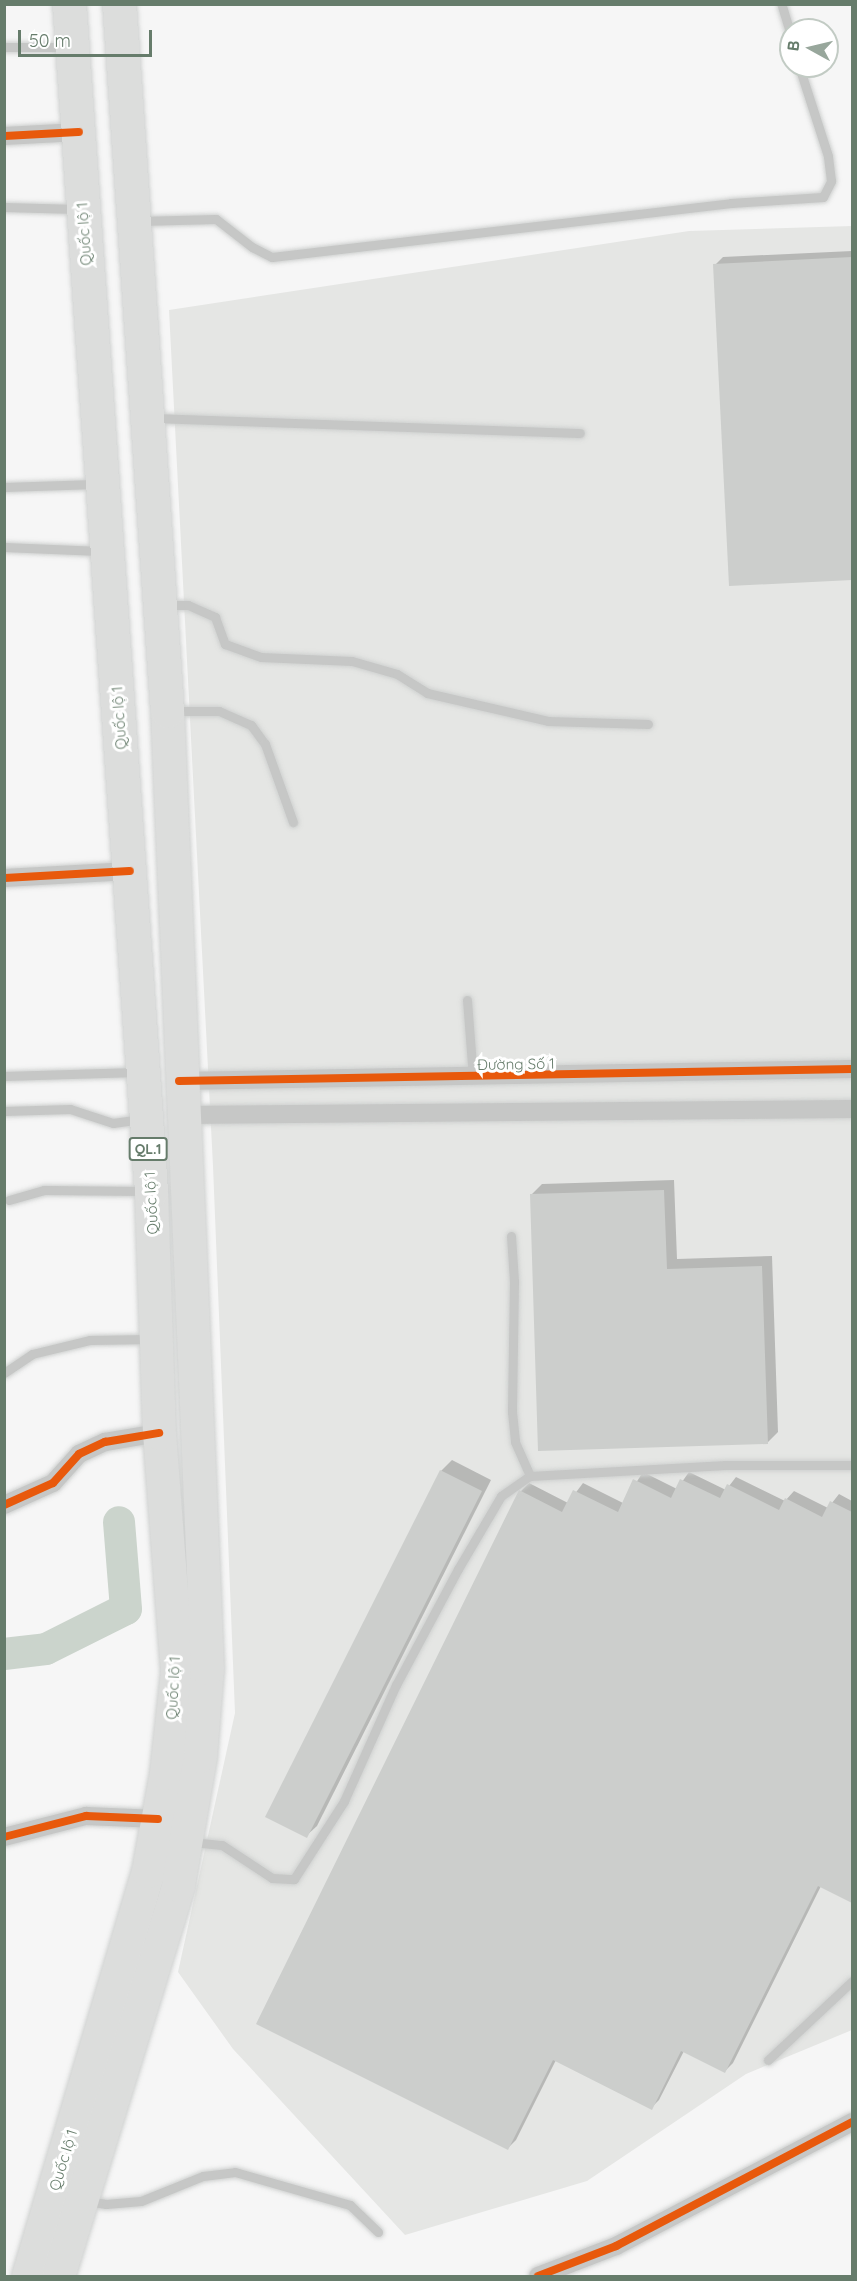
<!DOCTYPE html>
<meta charset="utf-8">
<style>
body{margin:0}
#map{position:relative;width:857px;height:2281px;overflow:hidden;background:#f6f6f6;font-family:Quicksand,sans-serif}
div>[style]{position:absolute}
.built>*{inset:0;background:#e5e6e4}
.shadow>*{inset:0;background:#0003}
.river>*{height:32px;margin:-16px;padding:0 16px;transform-origin:16px;border-radius:16px;background:#cbd4cc}
.building>*{inset:0;background:#cccecc}
.roads{filter:drop-shadow(0 0 2px #cfd1d0) drop-shadow(0 0 2px #cfd1d0)}
.lane>*{height:9px;margin:-4.5px;padding:0 4.5px;transform-origin:4.5px;border-radius:4.5px;background:#c6c7c6}
.street>*{height:18px;margin:-9px;padding:0 9px;transform-origin:9px;border-radius:9px;background:#c6c7c6}
.highway>*{height:33px;margin:-16.5px;padding:0 16.5px;transform-origin:16.5px;border-radius:16.5px;background:#dcdddc}
.cycleway>*{height:8px;margin:-4px;padding:0 4px;transform-origin:4px;border-radius:4px;background:#e8590c}
span{translate:-50% -50%;white-space:nowrap;text-align:center;line-height:1.15;-webkit-text-stroke:6px #fff;paint-order:stroke}
.shield-label span{padding:2px 4px;background:#fff;border:2px solid;border-radius:4px;-webkit-text-stroke-width:0}
.shield-label{font-size:14px;color:#667c6b;font-weight:700}
.street-label{font-size:15px;color:#667c6b}
.frame{position:absolute;inset:0;border:6px solid #667c6b;pointer-events:none}
.north{position:absolute;left:779px;top:18px;width:60px;height:60px;box-sizing:border-box;background:#fff;border:2px solid #c2cbc4;border-radius:50%;rotate:278deg;font-size:16px;font-weight:700;line-height:24px;text-align:center;color:#667c6b}
.north::after{content:'';display:block;margin:auto;width:21px;height:27px;background:#98a79c;clip-path:polygon(50% 0,100% 100%,50% 72%,0 100%)}
.scale{position:absolute;left:18px;top:30px;width:134px;height:27px;box-sizing:border-box;border:3px solid #667c6b;border-top:0;padding-left:8px;font-size:18px;line-height:21px;white-space:nowrap;color:#667c6b;-webkit-text-stroke:4px #fff;paint-order:stroke}
</style>
<div id="map">
<div class="built">
<i style="clip-path:polygon(852px 226px,852px 2030px,746px 2074px,587px 2181px,405px 2235px,233px 2049px,178px 1972px,235px 1713px,213px 1166px,169px 310px,689px 231px)"></i>
</div>
<div class="shadow">
<i style="clip-path:polygon(852px 251px,852px 578px,730px 584px,715px 265px,723px 257px)"></i>
<i style="clip-path:polygon(674px 1180px,677px 1259px,772px 1256px,778px 1432px,767px 1443px,531px 1195px,542px 1184px)"></i>
<i style="clip-path:polygon(452px 1460px,491px 1480px,317px 1826px,306px 1836px,441px 1471px)"></i>
<i style="clip-path:polygon(643px 1472px,677px 1489px,689px 1472px,726px 1490px,736px 1477px,785px 1501px,794px 1491px,828px 1508px,839px 1494px,852px 1501px,852px 1902px,821px 1886px,733px 2063px,725px 2071px,684px 2051px,659px 2100px,651px 2108px,556px 2060px,516px 2140px,508px 2148px,521px 1491px,529px 1483px,568px 1503px,583px 1483px,623px 1503px)"></i>
</div>
<div class="river">
<i style="left:4px;top:1654px;width:42px;rotate:-6.8deg"></i>
<i style="left:46px;top:1649px;width:89px;rotate:-26.6deg"></i>
<i style="left:126px;top:1609px;width:87px;rotate:-94.6deg"></i>
</div>
<div class="building">
<i style="clip-path:polygon(852px 257px,852px 580px,729px 586px,713px 264px)"></i>
<i style="clip-path:polygon(664px 1190px,667px 1269px,762px 1266px,768px 1444px,538px 1451px,530px 1194px)"></i>
<i style="clip-path:polygon(440px 1470px,482px 1491px,307px 1838px,265px 1817px)"></i>
<i style="clip-path:polygon(633px 1479px,671px 1498px,680px 1479px,720px 1498px,727px 1484px,779px 1510px,785px 1498px,822px 1517px,830px 1501px,852px 1512px,852px 1903px,818px 1886px,725px 2073px,681px 2051px,652px 2110px,553px 2060px,508px 2150px,256px 2024px,519px 1490px,562px 1512px,573px 1490px,618px 1512px)"></i>
</div>
<div class="roads">
<div class="lane">
<i style="left:782px;top:6px;width:30px;rotate:73deg"></i>
<i style="left:4px;top:47px;width:63px"></i>
<i style="left:4px;top:207px;width:73px;rotate:1.6deg"></i>
<i style="left:139px;top:221px;width:77px;rotate:-1.5deg"></i>
<i style="left:216px;top:219px;width:46px;rotate:37.9deg"></i>
<i style="left:252px;top:247px;width:22px;rotate:27deg"></i>
<i style="left:272px;top:257px;width:462px;rotate:-6.7deg"></i>
<i style="left:731px;top:203px;width:92px;rotate:-3.7deg"></i>
<i style="left:823px;top:197px;width:18px;rotate:-63deg"></i>
<i style="left:831px;top:181px;width:25px;rotate:-97deg"></i>
<i style="left:828px;top:156px;width:95px;rotate:-107.9deg"></i>
<i style="left:151px;top:418px;width:429px;rotate:2deg"></i>
<i style="left:4px;top:487px;width:91px;rotate:-1.9deg"></i>
<i style="left:4px;top:547px;width:96px;rotate:2.4deg"></i>
<i style="left:165px;top:605px;width:23px"></i>
<i style="left:188px;top:605px;width:30px;rotate:24deg"></i>
<i style="left:215px;top:617px;width:29px;rotate:70deg"></i>
<i style="left:225px;top:644px;width:38px;rotate:20deg"></i>
<i style="left:261px;top:657px;width:91px;rotate:2.5deg"></i>
<i style="left:352px;top:661px;width:47px;rotate:16.1deg"></i>
<i style="left:397px;top:674px;width:36px;rotate:32deg"></i>
<i style="left:427px;top:693px;width:124px;rotate:13deg"></i>
<i style="left:548px;top:721px;width:100px;rotate:1.7deg"></i>
<i style="left:172px;top:711px;width:47px"></i>
<i style="left:219px;top:711px;width:35px;rotate:24deg"></i>
<i style="left:251px;top:725px;width:24px;rotate:54deg"></i>
<i style="left:265px;top:744px;width:83px;rotate:70.3deg"></i>
<i style="left:467px;top:1000px;width:78px;rotate:85.6deg"></i>
<i style="left:4px;top:1076px;width:133px;rotate:-1.7deg"></i>
<i style="left:4px;top:1111px;width:66px;rotate:-1.7deg"></i>
<i style="left:70px;top:1109px;width:45px;rotate:18deg"></i>
<i style="left:113px;top:1123px;width:27px;rotate:-8deg"></i>
<i style="left:9px;top:1200px;width:36px;rotate:-16deg"></i>
<i style="left:44px;top:1190px;width:101px;rotate:0.6deg"></i>
<i style="left:511px;top:1236px;width:45px;rotate:86.2deg"></i>
<i style="left:514px;top:1281px;width:131px;rotate:90.9deg"></i>
<i style="left:512px;top:1412px;width:30px;rotate:84deg"></i>
<i style="left:515px;top:1442px;width:37px;rotate:66deg"></i>
<i style="left:4px;top:1373px;width:34px;rotate:-34deg"></i>
<i style="left:32px;top:1354px;width:60px;rotate:-13.6deg"></i>
<i style="left:90px;top:1340px;width:60px;rotate:-1deg"></i>
<i style="left:192px;top:1842px;width:30px;rotate:6deg"></i>
<i style="left:222px;top:1845px;width:60px;rotate:33.4deg"></i>
<i style="left:272px;top:1878px;width:22px;rotate:3deg"></i>
<i style="left:294px;top:1879px;width:93px;rotate:-57.3deg"></i>
<i style="left:344px;top:1801px;width:127px;rotate:-65.9deg"></i>
<i style="left:396px;top:1685px;width:132px;rotate:-61.9deg"></i>
<i style="left:458px;top:1569px;width:85px;rotate:-59.5deg"></i>
<i style="left:501px;top:1496px;width:35px;rotate:-35deg"></i>
<i style="left:530px;top:1476px;width:196px;rotate:-3.2deg"></i>
<i style="left:726px;top:1465px;width:126px"></i>
<i style="left:768px;top:2060px;width:115px;rotate:-43.2deg"></i>
<i style="left:87px;top:2201px;width:19px;rotate:9deg"></i>
<i style="left:106px;top:2204px;width:35px;rotate:-5deg"></i>
<i style="left:141px;top:2201px;width:67px;rotate:-22deg"></i>
<i style="left:203px;top:2176px;width:32px;rotate:-7deg"></i>
<i style="left:235px;top:2172px;width:120px;rotate:16deg"></i>
<i style="left:350px;top:2205px;width:39px;rotate:44deg"></i>
</div>
<div class="street">
<i style="left:4px;top:136px;width:75px;rotate:-3.1deg"></i>
<i style="left:4px;top:878px;width:126px;rotate:-3.2deg"></i>
<i style="left:179px;top:1081px;width:673px;rotate:-1.02deg"></i>
<i style="left:182px;top:1115px;width:670px;rotate:-0.51deg"></i>
<i style="left:4px;top:1505px;width:54px;rotate:-24.2deg"></i>
<i style="left:53px;top:1483px;width:39px;rotate:-48deg"></i>
<i style="left:79px;top:1454px;width:29px;rotate:-25deg"></i>
<i style="left:105px;top:1442px;width:55px;rotate:-9.5deg"></i>
<i style="left:4px;top:1837px;width:85px;rotate:-14.4deg"></i>
<i style="left:86px;top:1816px;width:72px;rotate:2.4deg"></i>
<i style="left:538px;top:2276px;width:84px;rotate:-21deg"></i>
<i style="left:616px;top:2246px;width:267px;rotate:-27.7deg"></i>
</div>
<div class="highway">
<i style="left:28px;top:2276px;width:422px;rotate:-73.5deg"></i>
<i style="left:148px;top:1871px;width:100px;rotate:-79.6deg"></i>
<i style="left:166px;top:1773px;width:103px;rotate:-83.8deg"></i>
<i style="left:177px;top:1671px;width:239px;rotate:-94.3deg"></i>
<i style="left:159px;top:1433px;width:242px;rotate:-91.9deg"></i>
<i style="left:151px;top:1191px;width:1190px;rotate:-93.95deg"></i>
<i style="left:58px;top:2276px;width:409px;rotate:-72.9deg"></i>
<i style="left:178px;top:1885px;width:131px;rotate:-80.3deg"></i>
<i style="left:200px;top:1756px;width:88px;rotate:-85.5deg"></i>
<i style="left:207px;top:1668px;width:958px;rotate:-92.39deg"></i>
<i style="left:167px;top:711px;width:709px;rotate:-93.88deg"></i>
</div>
</div>
<div class="cycleway">
<i style="left:4px;top:136px;width:75px;rotate:-3.1deg"></i>
<i style="left:4px;top:878px;width:126px;rotate:-3.2deg"></i>
<i style="left:179px;top:1081px;width:673px;rotate:-1.02deg"></i>
<i style="left:4px;top:1505px;width:54px;rotate:-24.2deg"></i>
<i style="left:53px;top:1483px;width:39px;rotate:-48deg"></i>
<i style="left:79px;top:1454px;width:29px;rotate:-25deg"></i>
<i style="left:105px;top:1442px;width:55px;rotate:-9.5deg"></i>
<i style="left:4px;top:1837px;width:85px;rotate:-14.4deg"></i>
<i style="left:86px;top:1816px;width:72px;rotate:2.4deg"></i>
<i style="left:538px;top:2276px;width:84px;rotate:-21deg"></i>
<i style="left:616px;top:2246px;width:267px;rotate:-27.7deg"></i>
</div>
<div class="shield-label">
<span style="left:148px;top:1149px">QL.1</span>
</div>
<div class="street-label">
<span style="left:84px;top:234px;rotate:-94deg">Quốc lộ 1</span>
<span style="left:119px;top:718px;rotate:-94deg">Quốc lộ 1</span>
<span style="left:516px;top:1064px;rotate:-1deg">Đường Số 1</span>
<span style="left:151px;top:1203px;rotate:-93deg">Quốc lộ 1</span>
<span style="left:173px;top:1688px;rotate:-87deg">Quốc lộ 1</span>
<span style="left:63px;top:2160px;rotate:-73deg">Quốc lộ 1</span>
</div>
<div class="frame"></div>
<div class="north">B</div>
<div class="scale">50 m</div>
</div>
